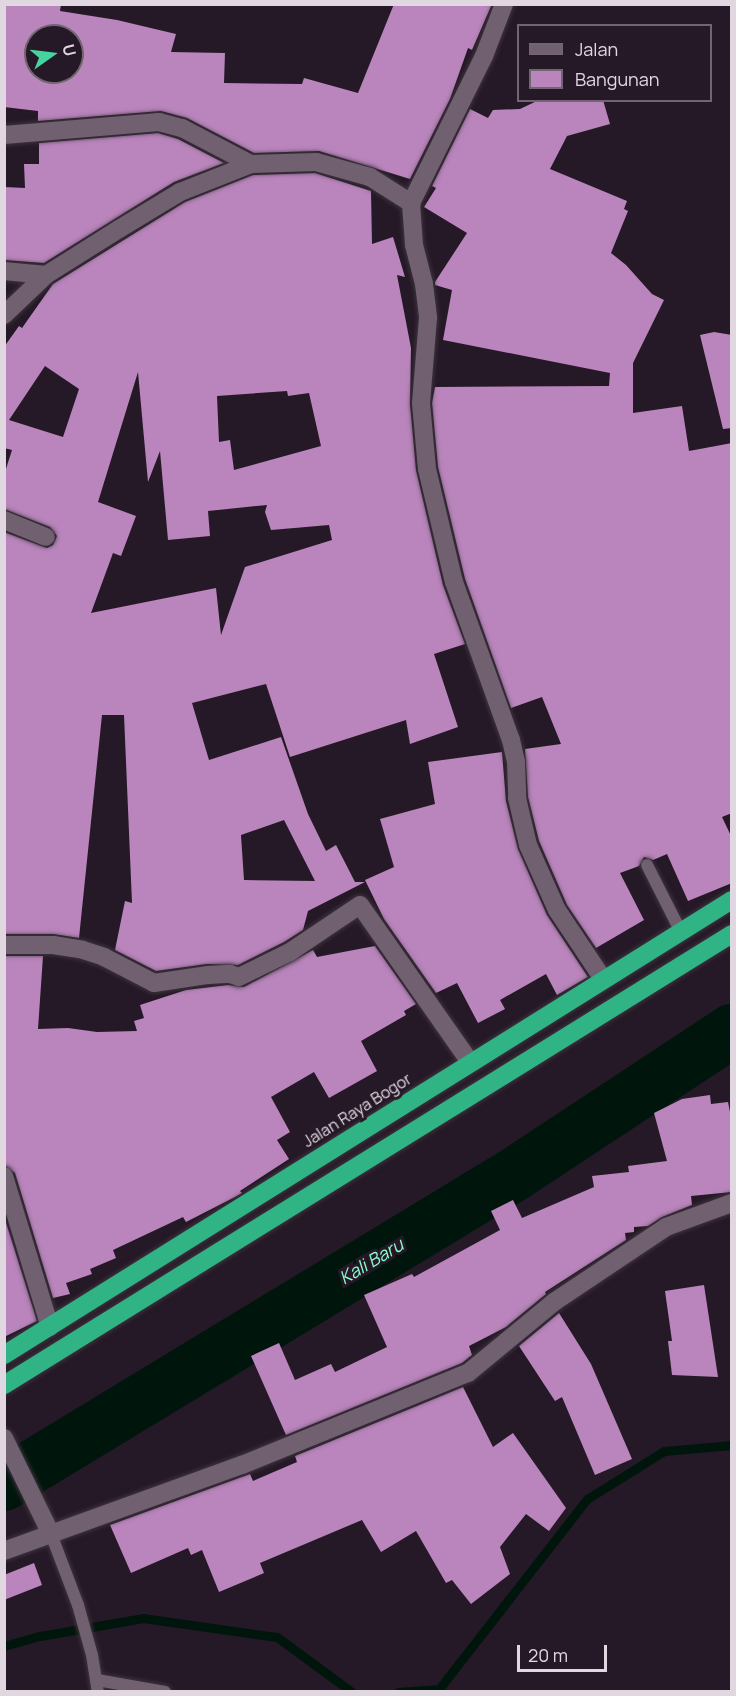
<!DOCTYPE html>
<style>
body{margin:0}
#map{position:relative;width:736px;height:1696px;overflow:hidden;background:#261927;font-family:Manrope,sans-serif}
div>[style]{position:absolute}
.stream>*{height:9px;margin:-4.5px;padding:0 4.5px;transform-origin:4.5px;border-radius:4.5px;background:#00160c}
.river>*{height:54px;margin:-27px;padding:0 27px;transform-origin:27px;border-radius:27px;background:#00160c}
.building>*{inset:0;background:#b985bc}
.roads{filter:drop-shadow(0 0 2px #3d333e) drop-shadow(0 0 2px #3d333e)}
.lane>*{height:12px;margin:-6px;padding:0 6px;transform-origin:6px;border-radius:6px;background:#706070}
.street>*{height:18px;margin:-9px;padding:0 9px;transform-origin:9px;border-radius:9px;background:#706070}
.highway>*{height:18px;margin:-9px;padding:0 9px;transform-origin:9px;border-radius:9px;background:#30b385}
span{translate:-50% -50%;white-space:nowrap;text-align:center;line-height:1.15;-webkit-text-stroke:6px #261927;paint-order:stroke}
.street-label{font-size:16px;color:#e1d7e1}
.water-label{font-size:18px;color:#8afecd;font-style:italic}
.frame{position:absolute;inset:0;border:6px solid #e1d7e1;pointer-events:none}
.legend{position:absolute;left:517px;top:24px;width:195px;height:78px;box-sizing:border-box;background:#261927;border:2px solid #716571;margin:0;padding:8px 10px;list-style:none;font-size:18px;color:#e1d7e1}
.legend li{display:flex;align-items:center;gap:12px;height:30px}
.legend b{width:30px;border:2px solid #716571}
.north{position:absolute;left:24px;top:24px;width:60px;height:60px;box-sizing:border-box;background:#261927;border:2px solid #716571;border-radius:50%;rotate:76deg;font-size:16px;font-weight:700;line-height:24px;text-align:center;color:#e1d7e1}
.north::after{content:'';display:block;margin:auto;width:21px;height:27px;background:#45d49f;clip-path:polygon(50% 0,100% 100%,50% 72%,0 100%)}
.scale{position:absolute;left:517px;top:1645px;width:90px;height:27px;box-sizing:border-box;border:3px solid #e1d7e1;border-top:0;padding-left:8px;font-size:18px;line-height:21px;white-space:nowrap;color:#e1d7e1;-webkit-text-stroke:4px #261927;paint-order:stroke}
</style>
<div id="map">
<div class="stream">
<i style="left:4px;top:1646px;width:37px;rotate:-16deg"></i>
<i style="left:40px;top:1636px;width:105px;rotate:-9.9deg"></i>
<i style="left:143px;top:1618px;width:135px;rotate:8.1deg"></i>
<i style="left:277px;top:1637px;width:93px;rotate:36.3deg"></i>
<i style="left:398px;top:1692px;width:41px;rotate:-4.2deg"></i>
<i style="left:439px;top:1689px;width:241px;rotate:-52.1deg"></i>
<i style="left:587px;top:1499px;width:91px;rotate:-31.9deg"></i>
<i style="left:664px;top:1451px;width:68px;rotate:-5deg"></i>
</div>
<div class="river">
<i style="left:4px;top:1484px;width:598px;rotate:-31.24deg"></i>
<i style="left:515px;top:1174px;width:260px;rotate:-33.4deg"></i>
</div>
<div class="building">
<i style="clip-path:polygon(evenodd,4px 4px,61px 4px,60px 11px,117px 20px,176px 34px,171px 52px,225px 53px,224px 83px,302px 84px,304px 78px,358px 93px,394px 4px,492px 4px,472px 50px,468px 48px,450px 99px,410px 179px,319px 151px,254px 153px,187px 118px,161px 111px,38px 121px,38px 111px,4px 107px,4px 4px,36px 36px,72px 36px,72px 72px,36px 72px,36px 36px)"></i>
<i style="clip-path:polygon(539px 100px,603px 100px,610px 124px,567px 136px,550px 169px,627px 201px,624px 209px,628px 211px,611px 253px,626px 265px,652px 294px,664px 300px,633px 363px,633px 413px,682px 406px,689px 451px,732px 443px,732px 813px,722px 817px,732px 838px,732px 883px,688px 901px,667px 854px,653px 860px,644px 857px,639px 866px,620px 873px,644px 920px,596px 948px,567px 905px,539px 841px,528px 797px,525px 749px,561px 744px,542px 697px,511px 708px,465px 579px,438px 467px,432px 403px,435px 387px,609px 386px,610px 373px,443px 340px,452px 290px,435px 285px,435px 282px,467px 233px,424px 207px,436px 188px,432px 186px,470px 109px,488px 118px,493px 110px,520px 109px)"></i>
<i style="clip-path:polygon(158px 133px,178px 139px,224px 163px,174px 182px,44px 263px,4px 260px,4px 187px,25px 188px,24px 164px,39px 164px,39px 143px)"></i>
<i style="clip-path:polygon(evenodd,315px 173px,371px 191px,372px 244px,393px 237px,405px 277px,397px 275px,411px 348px,410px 404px,416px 470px,443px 585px,465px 644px,434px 654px,458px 727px,410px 744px,406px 720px,290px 757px,266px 684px,192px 703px,209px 760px,281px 737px,308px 814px,326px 851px,336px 845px,355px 882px,365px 882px,308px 911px,303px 930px,284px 942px,238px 965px,207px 964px,156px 971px,115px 950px,125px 901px,132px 903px,124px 715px,102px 715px,79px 938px,53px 934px,4px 934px,4px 532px,47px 548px,53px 545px,57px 536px,50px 527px,4px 509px,4px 475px,12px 450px,4px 448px,4px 347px,19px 326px,22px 328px,53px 284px,185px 202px,253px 175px,315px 173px,45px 366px,79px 389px,63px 437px,9px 420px,45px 366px,315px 173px,138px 372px,148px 482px,160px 451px,168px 540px,210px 536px,208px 511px,267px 505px,265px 512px,271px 530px,329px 525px,332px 540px,245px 567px,221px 635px,216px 588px,91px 613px,113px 553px,121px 556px,136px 516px,98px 502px,138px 372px,315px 173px,287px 391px,288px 396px,309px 393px,321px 446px,234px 470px,230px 440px,219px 442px,217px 396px,287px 391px,315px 173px,284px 820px,315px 881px,244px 880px,241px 835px,284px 820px)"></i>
<i style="clip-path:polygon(714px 332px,732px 335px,732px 428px,723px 429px,700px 335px)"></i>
<i style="clip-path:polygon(502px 752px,506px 801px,518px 849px,547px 915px,588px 977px,557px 995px,546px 974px,500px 1000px,505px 1009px,478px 1023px,457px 983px,436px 993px,384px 919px,365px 880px,394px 867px,380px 819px,435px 804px,428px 762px)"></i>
<i style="clip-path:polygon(375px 946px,416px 1004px,404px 1011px,406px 1015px,361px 1041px,377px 1071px,329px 1098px,314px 1072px,271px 1097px,290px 1132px,277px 1140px,289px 1159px,240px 1191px,242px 1193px,235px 1197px,186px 1222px,183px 1217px,113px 1250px,116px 1258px,90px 1269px,92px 1274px,66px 1283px,70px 1294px,53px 1298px,15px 1173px,4px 1165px,4px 956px,43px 956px,38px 1029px,68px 1028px,97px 1032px,137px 1031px,134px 1021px,144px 1018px,140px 1005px,186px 990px,228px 985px,244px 987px,313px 950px,317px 957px)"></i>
<i style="clip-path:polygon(710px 1095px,711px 1104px,728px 1102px,732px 1122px,732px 1192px,691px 1196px,692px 1205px,662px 1217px,648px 1226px,634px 1227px,634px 1232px,625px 1233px,626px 1240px,545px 1292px,546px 1294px,506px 1327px,469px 1346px,472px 1355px,462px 1363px,286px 1435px,251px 1356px,279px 1343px,295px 1380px,331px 1364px,335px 1372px,387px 1347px,364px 1295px,412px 1274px,414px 1277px,500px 1230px,491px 1211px,513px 1200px,522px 1218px,594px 1187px,592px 1176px,629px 1172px,628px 1166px,667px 1161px,654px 1113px,682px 1099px)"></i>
<i style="clip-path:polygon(4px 1216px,37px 1321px,4px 1337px)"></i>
<i style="clip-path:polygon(704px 1285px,718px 1377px,672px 1375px,668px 1341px,672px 1341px,665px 1291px)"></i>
<i style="clip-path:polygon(559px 1313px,591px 1364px,632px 1459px,595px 1475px,562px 1397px,555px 1401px,519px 1346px)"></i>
<i style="clip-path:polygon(463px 1387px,493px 1447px,513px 1433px,566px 1508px,549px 1531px,526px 1514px,500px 1547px,510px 1574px,471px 1604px,452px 1580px,446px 1583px,416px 1531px,381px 1552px,362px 1520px,260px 1563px,264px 1573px,219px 1592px,202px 1550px,191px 1555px,188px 1548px,131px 1573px,110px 1525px,250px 1474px,253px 1481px,297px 1462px,295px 1456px)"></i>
<i style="clip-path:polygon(34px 1563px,42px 1585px,4px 1600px,4px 1575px)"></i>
</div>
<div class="roads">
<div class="lane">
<i style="left:647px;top:865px;width:75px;rotate:63.1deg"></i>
<i style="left:51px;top:1534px;width:76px;rotate:69.2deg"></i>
<i style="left:78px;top:1605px;width:52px;rotate:74.4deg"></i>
<i style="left:92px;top:1655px;width:37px;rotate:81deg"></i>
<i style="left:97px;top:1680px;width:69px;rotate:10deg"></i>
</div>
<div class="street">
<i style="left:504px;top:4px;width:56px;rotate:111deg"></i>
<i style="left:484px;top:56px;width:164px;rotate:116.4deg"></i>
<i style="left:411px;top:203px;width:42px;rotate:85.9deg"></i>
<i style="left:414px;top:245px;width:40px;rotate:75.6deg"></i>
<i style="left:424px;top:284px;width:34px;rotate:83deg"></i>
<i style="left:428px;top:318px;width:85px;rotate:94.7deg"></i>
<i style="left:421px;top:403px;width:66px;rotate:84.8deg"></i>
<i style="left:427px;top:469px;width:116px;rotate:76.6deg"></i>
<i style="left:454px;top:582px;width:168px;rotate:70.2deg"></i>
<i style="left:511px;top:740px;width:22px;rotate:77deg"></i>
<i style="left:516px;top:761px;width:37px;rotate:88deg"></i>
<i style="left:517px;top:798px;width:48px;rotate:76.8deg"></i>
<i style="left:528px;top:845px;width:71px;rotate:66deg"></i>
<i style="left:557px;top:910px;width:83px;rotate:56.3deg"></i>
<i style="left:4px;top:135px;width:156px;rotate:-4.8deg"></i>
<i style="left:159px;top:122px;width:24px;rotate:15deg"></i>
<i style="left:182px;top:128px;width:78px;rotate:27.6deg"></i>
<i style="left:251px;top:164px;width:65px;rotate:-1.8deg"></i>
<i style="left:316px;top:162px;width:56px;rotate:15.5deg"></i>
<i style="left:370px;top:177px;width:49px;rotate:32.4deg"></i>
<i style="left:4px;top:271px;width:42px;rotate:5.4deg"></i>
<i style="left:4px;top:315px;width:58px;rotate:-43.6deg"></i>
<i style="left:46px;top:275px;width:86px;rotate:-32.2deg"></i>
<i style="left:119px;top:229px;width:71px;rotate:-31.2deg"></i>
<i style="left:180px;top:192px;width:76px;rotate:-21.5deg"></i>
<i style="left:4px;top:520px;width:45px;rotate:22deg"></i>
<i style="left:4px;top:945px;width:49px"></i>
<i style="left:53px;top:945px;width:30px;rotate:9deg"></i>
<i style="left:83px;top:950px;width:22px;rotate:18deg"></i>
<i style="left:104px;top:957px;width:56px;rotate:27.5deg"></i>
<i style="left:154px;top:983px;width:55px;rotate:-8.4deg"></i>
<i style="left:208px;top:975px;width:22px;rotate:-3deg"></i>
<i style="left:230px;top:974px;width:9px;rotate:18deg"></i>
<i style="left:239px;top:977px;width:57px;rotate:-26.1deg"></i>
<i style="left:290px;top:952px;width:84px;rotate:-33.9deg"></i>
<i style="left:360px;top:905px;width:192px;rotate:55deg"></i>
<i style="left:4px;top:1176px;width:158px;rotate:73.1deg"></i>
<i style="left:4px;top:1438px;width:107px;rotate:63.9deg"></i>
<i style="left:4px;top:1551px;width:253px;rotate:-19.9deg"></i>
<i style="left:242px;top:1465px;width:244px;rotate:-22.2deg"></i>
<i style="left:468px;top:1373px;width:112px;rotate:-39.5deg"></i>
<i style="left:554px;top:1302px;width:135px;rotate:-33.8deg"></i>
<i style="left:666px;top:1227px;width:70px;rotate:-20deg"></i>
</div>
<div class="highway">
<i style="left:4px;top:1355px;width:858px;rotate:-32.01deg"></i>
<i style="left:4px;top:1385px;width:856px;rotate:-31.78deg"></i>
</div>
</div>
<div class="street-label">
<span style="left:357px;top:1110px;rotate:-32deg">Jalan Raya Bogor</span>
</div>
<div class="water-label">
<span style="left:371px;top:1261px;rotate:-31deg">Kali Baru</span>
</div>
<div class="frame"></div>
<ul class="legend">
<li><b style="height:8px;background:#706070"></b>Jalan</li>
<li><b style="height:16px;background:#b985bc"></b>Bangunan</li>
</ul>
<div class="north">U</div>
<div class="scale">20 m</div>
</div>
